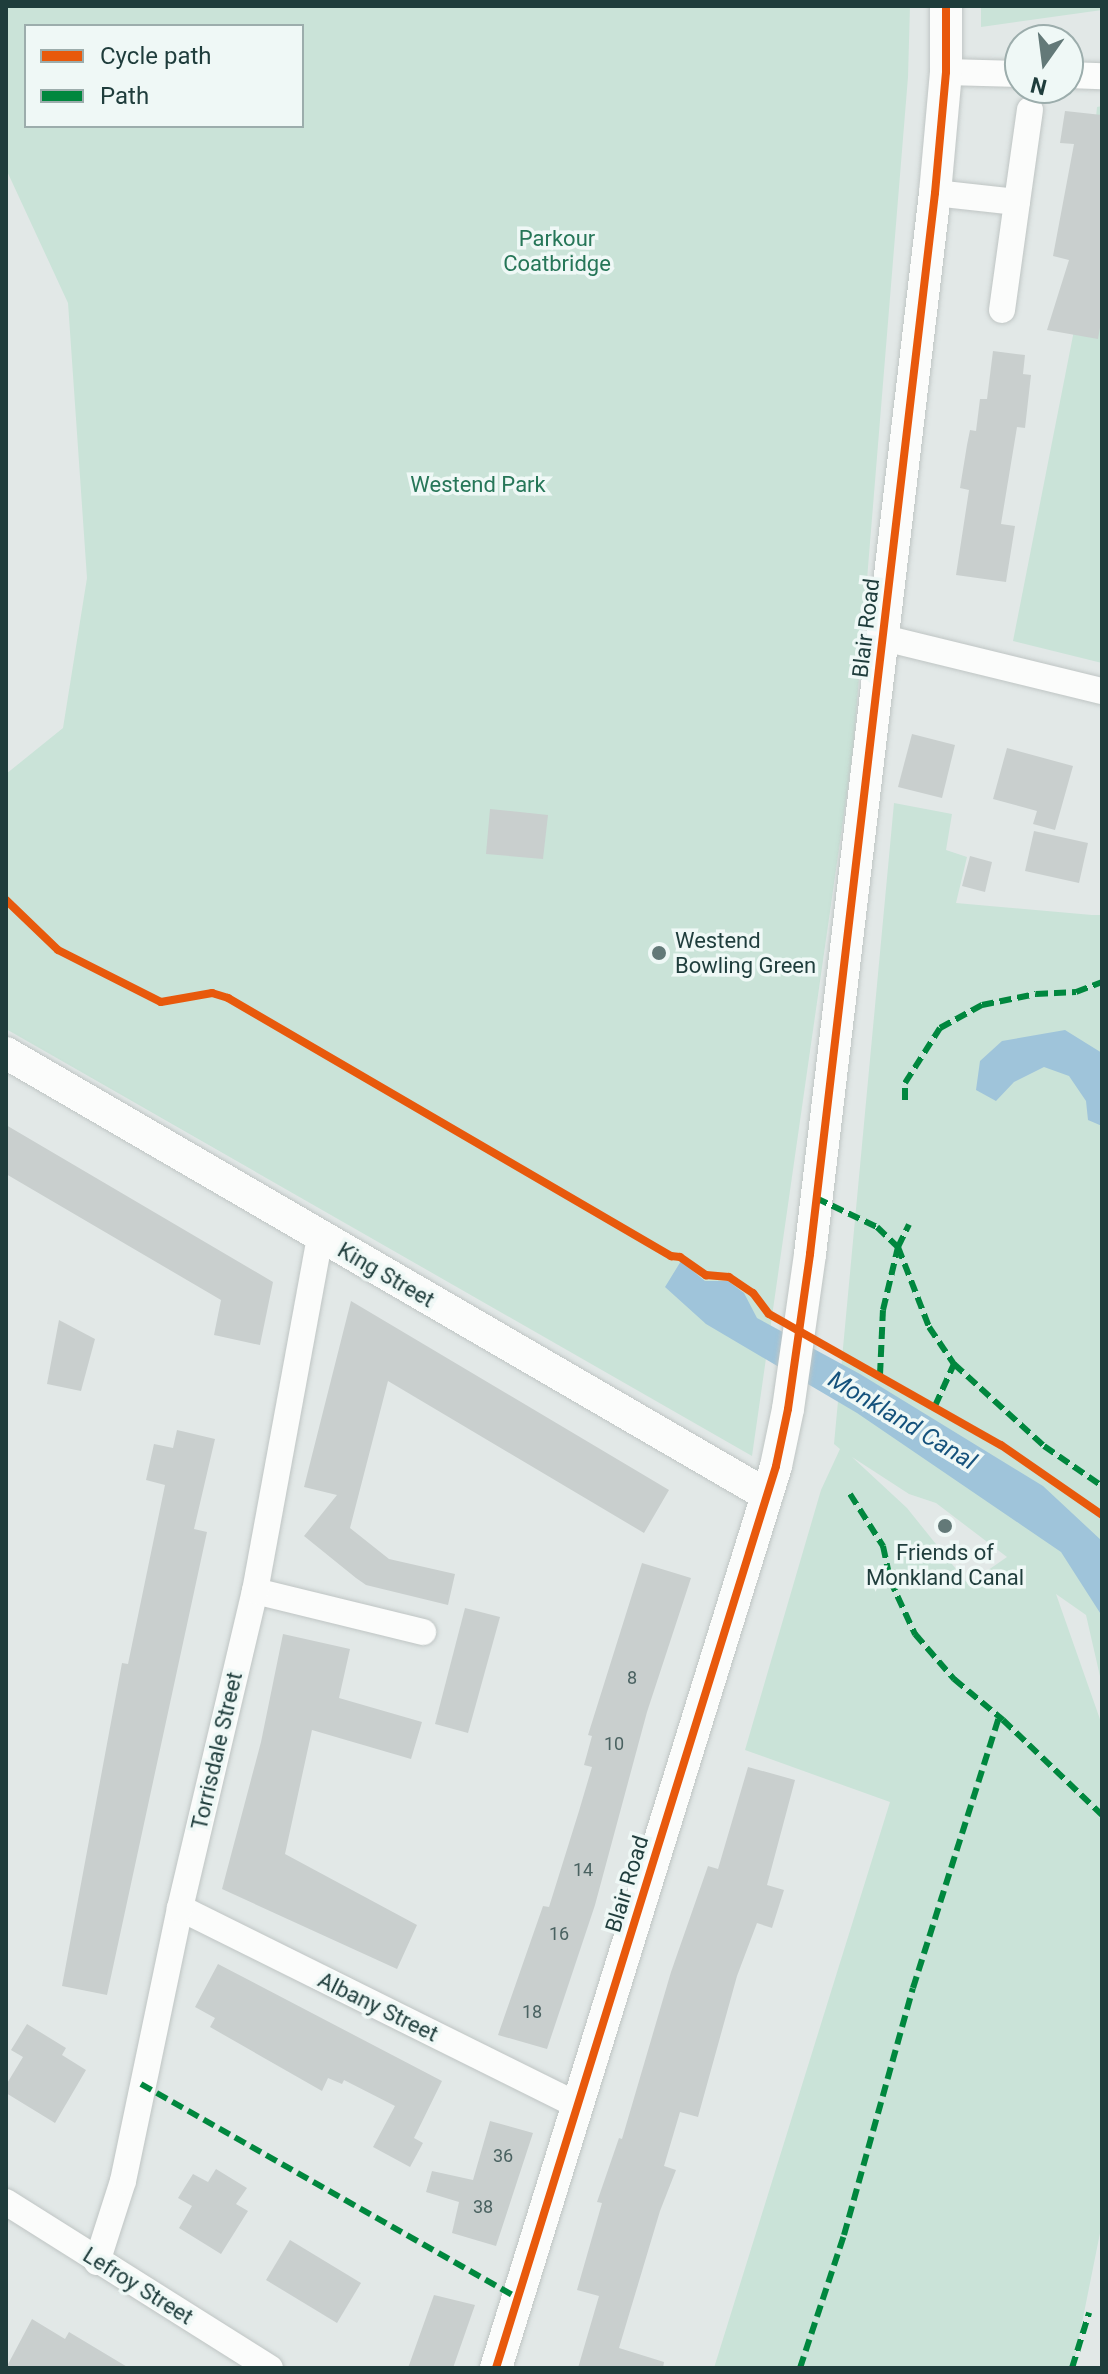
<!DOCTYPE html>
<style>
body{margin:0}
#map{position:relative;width:1108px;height:2374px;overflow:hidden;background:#e2e8e7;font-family:Roboto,sans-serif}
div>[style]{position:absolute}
.green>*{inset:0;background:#cae3d8}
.water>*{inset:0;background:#9fc4da}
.building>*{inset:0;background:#c9cfce}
.roads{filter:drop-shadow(0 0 2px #bfc5c4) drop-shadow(0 0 2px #bfc5c4)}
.minor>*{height:26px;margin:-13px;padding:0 13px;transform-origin:13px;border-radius:13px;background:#fbfcfb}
.tertiary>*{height:32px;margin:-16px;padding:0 16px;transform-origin:16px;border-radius:16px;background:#fbfcfb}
.quiet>*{height:6px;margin-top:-3px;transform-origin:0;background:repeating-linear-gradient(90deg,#00873e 0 12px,transparent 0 18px)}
.cycleway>*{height:8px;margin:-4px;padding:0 4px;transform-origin:4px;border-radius:4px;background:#e8590c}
.dots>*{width:22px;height:22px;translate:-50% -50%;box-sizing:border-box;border:4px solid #eff8f6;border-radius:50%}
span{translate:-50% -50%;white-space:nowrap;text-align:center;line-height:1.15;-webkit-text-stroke:7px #eff8f6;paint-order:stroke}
.number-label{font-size:18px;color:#4a6261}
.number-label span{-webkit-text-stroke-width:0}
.park-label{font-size:22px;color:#267658}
.street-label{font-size:22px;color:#1f3d3c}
.poi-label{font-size:22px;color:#1f3d3c}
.left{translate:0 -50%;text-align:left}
.water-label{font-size:24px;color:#15527c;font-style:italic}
.frame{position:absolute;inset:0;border:8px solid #1f3d3c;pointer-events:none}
.legend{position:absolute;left:24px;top:24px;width:280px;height:104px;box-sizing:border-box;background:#eff8f6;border:2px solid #9cadac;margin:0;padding:10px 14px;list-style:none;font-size:24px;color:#1f3d3c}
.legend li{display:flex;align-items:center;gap:16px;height:40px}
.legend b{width:40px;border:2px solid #9cadac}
.north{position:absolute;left:1004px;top:24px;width:80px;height:80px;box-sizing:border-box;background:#eff8f6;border:2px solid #9cadac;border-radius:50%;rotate:194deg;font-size:22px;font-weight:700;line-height:32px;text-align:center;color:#1f3d3c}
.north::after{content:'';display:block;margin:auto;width:28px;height:36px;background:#637978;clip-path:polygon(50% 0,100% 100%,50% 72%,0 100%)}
</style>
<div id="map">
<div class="green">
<i style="clip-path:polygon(evenodd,6px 6px,910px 6px,908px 77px,853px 751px,752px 1456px,6px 1029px,6px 774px,63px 728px,87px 578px,68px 303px,6px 169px,6px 6px,26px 26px,302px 26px,302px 126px,26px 126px,26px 26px)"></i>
<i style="clip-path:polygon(981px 6px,1102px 6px,1102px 10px,981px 27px)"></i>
<i style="clip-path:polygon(1102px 106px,1102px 663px,1013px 641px,1077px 315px,1097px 107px)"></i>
<i style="clip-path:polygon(evenodd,894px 803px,952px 814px,946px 850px,967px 857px,956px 903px,1092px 915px,1101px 915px,1102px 909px,1102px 1685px,1086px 1615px,1056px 1594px,1102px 1725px,1102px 2223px,1073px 2368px,714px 2368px,890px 1802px,745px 1750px,821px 1490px,840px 1449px,834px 1444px,894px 803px,852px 1457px,909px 1494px,936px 1503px,1007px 1557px,968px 1584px,907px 1508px,852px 1457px)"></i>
</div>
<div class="water">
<i style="clip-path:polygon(1065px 1030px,1102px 1053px,1102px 1126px,1088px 1120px,1086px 1101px,1069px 1076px,1044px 1067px,1014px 1082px,996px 1101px,976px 1090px,980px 1061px,1002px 1041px)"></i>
<i style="clip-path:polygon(681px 1261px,705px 1281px,728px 1281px,744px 1293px,757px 1318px,860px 1374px,1043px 1486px,1102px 1541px,1102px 1616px,1061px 1552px,857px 1413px,706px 1324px,665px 1287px)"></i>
</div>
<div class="building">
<i style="clip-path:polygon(1065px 111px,1102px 115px,1102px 316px,1098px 339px,1047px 330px,1069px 260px,1053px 256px,1074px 144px,1060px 143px)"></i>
<i style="clip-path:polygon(993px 351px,1025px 355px,1023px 374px,1031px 375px,1025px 428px,1017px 427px,1001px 524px,1015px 526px,1006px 582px,956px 575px,969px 490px,960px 488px,967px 445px,970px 430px,976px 431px,980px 399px,987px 399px)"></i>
<i style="clip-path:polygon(912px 734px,955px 745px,942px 798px,898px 787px)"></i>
<i style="clip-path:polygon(1007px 748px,1073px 766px,1055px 830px,1033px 824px,1037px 811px,993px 799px)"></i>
<i style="clip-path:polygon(490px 809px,548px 815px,543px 859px,486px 854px)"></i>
<i style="clip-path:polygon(1034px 831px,1088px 843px,1079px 883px,1025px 871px)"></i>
<i style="clip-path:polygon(970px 856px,992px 862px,985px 892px,962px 886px)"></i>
<i style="clip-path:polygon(6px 1125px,273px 1282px,260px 1345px,214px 1335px,221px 1300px,6px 1174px)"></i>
<i style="clip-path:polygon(351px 1301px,669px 1490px,644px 1533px,388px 1381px,350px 1528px,389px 1559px,455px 1574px,448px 1605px,366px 1585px,356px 1578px,304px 1536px,337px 1495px,304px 1487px)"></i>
<i style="clip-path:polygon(59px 1320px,95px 1339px,81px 1391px,47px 1384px)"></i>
<i style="clip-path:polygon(177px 1430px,215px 1439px,194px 1529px,207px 1532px,107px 1995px,62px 1986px,122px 1663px,128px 1664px,165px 1485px,146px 1480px,154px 1444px,173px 1448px)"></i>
<i style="clip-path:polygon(642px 1563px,691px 1578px,647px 1712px,595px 1905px,547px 2049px,498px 2035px,543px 1906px,549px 1907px,579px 1811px,592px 1767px,584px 1765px,592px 1736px,588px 1735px)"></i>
<i style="clip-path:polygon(465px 1608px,500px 1617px,468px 1733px,435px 1724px)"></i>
<i style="clip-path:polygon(283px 1634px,350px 1649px,339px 1698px,422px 1722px,411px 1759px,312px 1730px,285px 1854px,417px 1925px,397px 1969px,222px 1889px,261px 1742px)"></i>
<i style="clip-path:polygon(748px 1767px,795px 1780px,767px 1885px,784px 1890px,772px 1928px,757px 1923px,737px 1976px,698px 2117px,680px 2112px,664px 2166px,676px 2170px,660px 2211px,619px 2348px,664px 2362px,663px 2368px,578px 2368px,599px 2296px,577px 2290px,602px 2203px,597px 2202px,619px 2138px,622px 2139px,671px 1972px,708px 1866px,718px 1869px)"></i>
<i style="clip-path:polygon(218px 1964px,442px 2081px,414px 2138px,423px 2143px,410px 2167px,373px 2147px,395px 2106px,344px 2080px,342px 2084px,328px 2078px,322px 2091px,210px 2027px,215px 2018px,195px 2007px)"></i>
<i style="clip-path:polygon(27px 2024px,66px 2048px,62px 2055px,86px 2070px,55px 2123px,6px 2093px,6px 2085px,23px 2057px,11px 2050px)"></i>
<i style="clip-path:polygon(490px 2121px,533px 2133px,496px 2246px,452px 2233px,459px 2202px,426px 2192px,432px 2171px,473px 2180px)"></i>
<i style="clip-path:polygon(216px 2169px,247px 2188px,236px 2204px,248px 2211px,221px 2254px,179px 2228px,192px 2206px,178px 2198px,186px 2185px,193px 2174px,208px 2182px)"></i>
<i style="clip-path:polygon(290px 2240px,361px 2283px,337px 2323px,266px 2280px)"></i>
<i style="clip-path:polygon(434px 2295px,475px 2305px,453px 2368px,408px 2368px)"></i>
<i style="clip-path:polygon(32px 2319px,65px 2339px,69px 2332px,129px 2368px,6px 2368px)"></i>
</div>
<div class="roads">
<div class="minor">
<i style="left:946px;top:72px;width:74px;rotate:1.5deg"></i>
<i style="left:1068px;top:75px;width:34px;rotate:2deg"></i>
<i style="left:935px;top:193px;width:82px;rotate:6.3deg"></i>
<i style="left:1017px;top:202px;width:109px;rotate:97.9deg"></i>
<i style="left:1017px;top:202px;width:93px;rotate:-82deg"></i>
<i style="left:884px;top:638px;width:224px;rotate:13.7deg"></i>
<i style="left:255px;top:1591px;width:173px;rotate:13.7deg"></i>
<i style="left:180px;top:1908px;width:443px;rotate:26.4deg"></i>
<i style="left:6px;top:2202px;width:312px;rotate:32.2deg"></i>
<i style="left:97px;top:2262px;width:85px;rotate:-72.2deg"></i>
<i style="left:123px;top:2181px;width:279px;rotate:-78.2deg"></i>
<i style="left:180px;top:1908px;width:326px;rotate:-76.7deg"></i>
<i style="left:255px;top:1591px;width:360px;rotate:-79.6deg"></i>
</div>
<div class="tertiary">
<i style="left:6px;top:1053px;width:880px;rotate:30.15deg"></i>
<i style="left:496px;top:2368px;width:944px;rotate:-72.75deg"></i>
<i style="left:776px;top:1466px;width:58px;rotate:-78.1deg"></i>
<i style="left:788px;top:1409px;width:157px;rotate:-81.9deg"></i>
<i style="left:810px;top:1254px;width:1068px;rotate:-83.28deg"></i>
<i style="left:935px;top:193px;width:121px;rotate:-84.8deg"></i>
<i style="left:946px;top:72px;width:66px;rotate:-90deg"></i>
</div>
</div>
<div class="quiet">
<i style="left:905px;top:1100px;width:17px;rotate:-90deg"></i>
<i style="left:905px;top:1083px;width:65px;rotate:-57.5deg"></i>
<i style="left:940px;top:1028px;width:48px;rotate:-28.7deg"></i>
<i style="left:982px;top:1005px;width:55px;rotate:-11.5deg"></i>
<i style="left:1036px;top:994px;width:40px;rotate:-2.9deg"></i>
<i style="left:1076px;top:992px;width:28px;rotate:-21deg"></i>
<i style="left:816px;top:1198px;width:68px;rotate:25.4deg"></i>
<i style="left:877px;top:1227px;width:29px;rotate:44deg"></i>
<i style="left:898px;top:1247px;width:86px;rotate:68.8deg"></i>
<i style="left:929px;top:1327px;width:45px;rotate:56deg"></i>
<i style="left:880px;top:1375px;width:65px;rotate:-87.4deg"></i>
<i style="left:883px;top:1310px;width:65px;rotate:-76.6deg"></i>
<i style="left:898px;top:1247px;width:25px;rotate:-64deg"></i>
<i style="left:935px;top:1406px;width:46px;rotate:-65.7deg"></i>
<i style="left:954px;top:1364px;width:122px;rotate:42.3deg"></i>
<i style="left:1044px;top:1446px;width:70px;rotate:34.6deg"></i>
<i style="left:850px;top:1494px;width:62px;rotate:57.6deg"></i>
<i style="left:883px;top:1546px;width:35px;rotate:78deg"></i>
<i style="left:890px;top:1580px;width:60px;rotate:65.2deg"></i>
<i style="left:915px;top:1634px;width:60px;rotate:49.1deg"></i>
<i style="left:954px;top:1679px;width:64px;rotate:39.9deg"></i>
<i style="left:1003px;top:1720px;width:137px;rotate:43.8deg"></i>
<i style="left:141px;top:2084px;width:434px;rotate:29.6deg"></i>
<i style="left:800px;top:2368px;width:140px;rotate:-71.7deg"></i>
<i style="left:844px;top:2235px;width:256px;rotate:-74.4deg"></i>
<i style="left:913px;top:1988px;width:284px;rotate:-72.4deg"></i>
<i style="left:1072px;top:2368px;width:58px;rotate:-72.8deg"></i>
</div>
<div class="cycleway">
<i style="left:6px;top:900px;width:72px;rotate:43.9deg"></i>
<i style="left:58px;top:950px;width:115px;rotate:26.8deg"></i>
<i style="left:161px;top:1002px;width:52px;rotate:-10deg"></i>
<i style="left:212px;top:993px;width:17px;rotate:17deg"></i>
<i style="left:228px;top:998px;width:513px;rotate:30.22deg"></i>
<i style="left:671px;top:1256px;width:9px;rotate:6deg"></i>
<i style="left:680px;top:1257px;width:32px;rotate:35deg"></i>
<i style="left:706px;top:1275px;width:23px;rotate:5deg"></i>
<i style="left:729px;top:1277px;width:29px;rotate:34deg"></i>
<i style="left:753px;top:1293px;width:26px;rotate:53deg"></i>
<i style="left:769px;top:1314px;width:266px;rotate:29.5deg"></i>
<i style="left:1001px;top:1445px;width:123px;rotate:34.7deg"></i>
<i style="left:496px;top:2368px;width:944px;rotate:-72.75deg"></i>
<i style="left:776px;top:1466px;width:58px;rotate:-78.1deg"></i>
<i style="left:788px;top:1409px;width:157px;rotate:-81.9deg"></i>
<i style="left:810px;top:1254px;width:1068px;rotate:-83.28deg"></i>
<i style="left:935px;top:193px;width:121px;rotate:-84.8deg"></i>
<i style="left:946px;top:72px;width:66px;rotate:-90deg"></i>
</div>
<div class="dots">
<i style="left:659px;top:953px;background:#637978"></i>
<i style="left:945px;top:1526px;background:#637978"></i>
</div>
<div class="number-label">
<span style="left:632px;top:1678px">8</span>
<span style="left:614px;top:1744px">10</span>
<span style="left:583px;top:1870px">14</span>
<span style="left:559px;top:1934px">16</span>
<span style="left:532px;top:2012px">18</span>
<span style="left:503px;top:2156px">36</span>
<span style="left:483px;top:2207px">38</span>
</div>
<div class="park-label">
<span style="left:557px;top:251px">Parkour<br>Coatbridge</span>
<span style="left:478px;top:485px">Westend Park</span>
</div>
<div class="street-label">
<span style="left:866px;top:628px;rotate:-83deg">Blair Road</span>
<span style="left:386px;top:1275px;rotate:30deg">King Street</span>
<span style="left:217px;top:1751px;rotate:-77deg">Torrisdale Street</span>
<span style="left:627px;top:1884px;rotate:-73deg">Blair Road</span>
<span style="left:378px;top:2007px;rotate:26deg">Albany Street</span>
<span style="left:138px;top:2286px;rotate:32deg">Lefroy Street</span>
</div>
<div class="poi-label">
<span class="left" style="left:675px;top:953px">Westend<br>Bowling Green</span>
<span style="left:945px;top:1565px">Friends of<br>Monkland Canal</span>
</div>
<div class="water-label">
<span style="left:902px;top:1421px;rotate:31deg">Monkland Canal</span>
</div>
<div class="frame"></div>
<ul class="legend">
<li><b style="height:10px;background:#e8590c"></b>Cycle path</li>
<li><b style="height:10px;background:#00873e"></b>Path</li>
</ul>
<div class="north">N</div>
</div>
